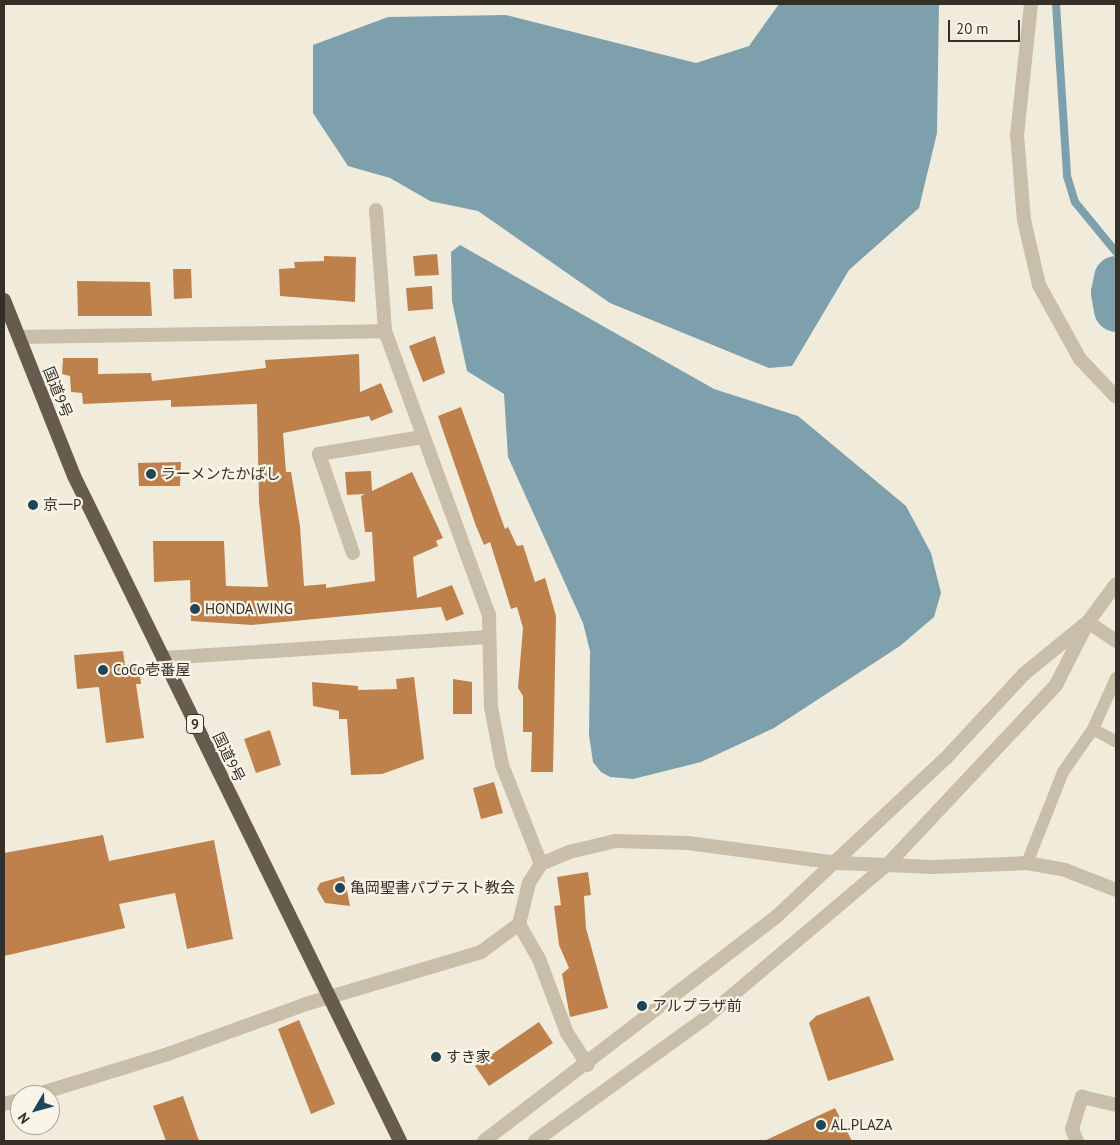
<!DOCTYPE html>
<meta charset="utf-8">
<style>
body{margin:0}
#map{position:relative;width:1120px;height:1145px;overflow:hidden;background:#f1ebdc;font-family:"PT Sans","Noto Sans JP",sans-serif}
div>[style]{position:absolute}
.water>*{inset:0;background:#7da0ac}
.stream>*{height:8px;margin:-4px;padding:0 4px;transform-origin:4px;border-radius:4px;background:#7da0ac}
.river>*{height:44px;margin:-22px;padding:0 22px;transform-origin:22px;border-radius:22px;background:#7da0ac}
.building>*{inset:0;background:#bf814c}
.service>*{height:12px;margin:-6px;padding:0 6px;transform-origin:6px;border-radius:6px;background:#c8bea9}
.minor>*{height:14px;margin:-7px;padding:0 7px;transform-origin:7px;border-radius:7px;background:#c8bea9}
.tertiary>*{height:14px;margin:-7px;padding:0 7px;transform-origin:7px;border-radius:7px;background:#c8bea9}
.trunk>*{height:14px;margin:-7px;padding:0 7px;transform-origin:7px;border-radius:7px;background:#665b4d}
.dots>*{width:14px;height:14px;translate:-50% -50%;box-sizing:border-box;border:2px solid #f8f5e8;border-radius:50%}
span{translate:-50% -50%;white-space:nowrap;text-align:center;line-height:1.15;-webkit-text-stroke:4.5px #f8f5e8;paint-order:stroke}
.shield-label span{padding:1px 4px;background:#f8f5e8;border:1px solid;border-radius:4px;-webkit-text-stroke-width:0}
.shield-label{font-size:14px;color:#362f28;font-weight:700}
.street-label{font-size:15px;color:#362f28}
.poi-label{font-size:15px;color:#362f28}
.left{translate:0 -50%;text-align:left}
.frame{position:absolute;inset:0;border:5px solid #362f28;pointer-events:none}
.north{position:absolute;left:10px;top:1085px;width:50px;height:50px;box-sizing:border-box;background:#f8f5e8;border:1px solid #aaa69b;border-radius:50%;rotate:233deg;font-size:14px;font-weight:700;line-height:20px;text-align:center;color:#362f28}
.north::after{content:'';display:block;margin:auto;width:18px;height:22px;background:#204655;clip-path:polygon(50% 0,100% 100%,50% 72%,0 100%)}
.scale{position:absolute;left:948px;top:20px;width:72px;height:22px;box-sizing:border-box;border:2px solid #362f28;border-top:0;padding-left:6px;font-size:15px;line-height:18px;white-space:nowrap;color:#362f28;-webkit-text-stroke:4px #f8f5e8;paint-order:stroke}
</style>
<div id="map">
<div class="water">
<i style="clip-path:polygon(779px 4px,939px 4px,937px 133px,919px 208px,849px 270px,792px 366px,769px 368px,610px 303px,478px 211px,430px 201px,390px 178px,348px 166px,313px 113px,313px 45px,388px 17px,506px 15px,696px 63px,749px 46px)"></i>
<i style="clip-path:polygon(460px 245px,714px 389px,798px 416px,906px 506px,931px 553px,941px 593px,934px 617px,900px 646px,774px 728px,701px 762px,633px 779px,610px 777px,601px 772px,593px 762px,589px 735px,590px 651px,583px 623px,508px 457px,504px 394px,467px 371px,452px 301px,451px 252px)"></i>
</div>
<div class="stream">
<i style="left:1056px;top:4px;width:172px;rotate:86.3deg"></i>
<i style="left:1067px;top:176px;width:27px;rotate:73deg"></i>
<i style="left:1075px;top:202px;width:65px;rotate:50.6deg"></i>
</div>
<div class="river">
<i style="left:1116px;top:278px;width:15px;rotate:101deg"></i>
<i style="left:1113px;top:293px;width:17px;rotate:80deg"></i>
</div>
<div class="building">
<i style="clip-path:polygon(437px 254px,439px 275px,415px 276px,413px 256px)"></i>
<i style="clip-path:polygon(324px 256px,356px 257px,355px 302px,280px 296px,279px 269px,295px 268px,294px 262px,324px 261px)"></i>
<i style="clip-path:polygon(173px 269px,191px 269px,192px 298px,174px 299px)"></i>
<i style="clip-path:polygon(77px 281px,150px 282px,152px 316px,78px 316px)"></i>
<i style="clip-path:polygon(432px 286px,433px 309px,408px 311px,406px 288px)"></i>
<i style="clip-path:polygon(435px 336px,445px 373px,423px 382px,409px 346px)"></i>
<i style="clip-path:polygon(359px 354px,360px 392px,381px 383px,393px 412px,371px 421px,369px 416px,283px 433px,286px 472px,291px 472px,300px 526px,304px 586px,326px 584px,326px 588px,375px 581px,372px 532px,365px 532px,361px 496px,365px 494px,347px 495px,345px 472px,371px 471px,372px 491px,412px 472px,443px 538px,436px 541px,438px 546px,413px 557px,417px 598px,452px 585px,464px 614px,446px 621px,441px 607px,252px 625px,191px 621px,190px 580px,154px 582px,153px 541px,224px 541px,226px 586px,268px 587px,259px 502px,257px 404px,171px 407px,171px 400px,83px 404px,82px 393px,71px 392px,70px 376px,62px 374px,63px 358px,98px 358px,98px 374px,151px 373px,152px 381px,266px 368px,265px 360px)"></i>
<i style="clip-path:polygon(461px 407px,505px 529px,508px 527px,517px 546px,523px 545px,535px 582px,545px 578px,556px 616px,553px 772px,531px 772px,532px 732px,523px 732px,523px 696px,518px 688px,523px 628px,517px 607px,511px 609px,490px 542px,484px 545px,476px 526px,438px 416px)"></i>
<i style="clip-path:polygon(181px 462px,180px 486px,139px 486px,138px 463px)"></i>
<i style="clip-path:polygon(123px 651px,125px 665px,139px 665px,141px 684px,136px 684px,144px 738px,106px 743px,99px 687px,77px 689px,74px 655px)"></i>
<i style="clip-path:polygon(414px 677px,424px 759px,382px 774px,351px 775px,347px 719px,339px 719px,339px 711px,313px 706px,312px 682px,358px 686px,358px 690px,397px 689px,396px 679px)"></i>
<i style="clip-path:polygon(453px 679px,472px 682px,472px 714px,453px 714px)"></i>
<i style="clip-path:polygon(270px 730px,281px 765px,256px 773px,244px 739px)"></i>
<i style="clip-path:polygon(494px 782px,503px 813px,481px 819px,473px 788px)"></i>
<i style="clip-path:polygon(103px 835px,109px 861px,214px 840px,233px 939px,187px 949px,175px 893px,119px 904px,125px 928px,4px 956px,4px 853px)"></i>
<i style="clip-path:polygon(588px 872px,591px 895px,584px 896px,586px 928px,608px 1008px,570px 1017px,562px 974px,569px 968px,559px 945px,554px 906px,561px 905px,557px 877px)"></i>
<i style="clip-path:polygon(344px 876px,350px 906px,325px 903px,317px 889px,320px 883px)"></i>
<i style="clip-path:polygon(869px 996px,894px 1060px,828px 1081px,809px 1023px,816px 1016px)"></i>
<i style="clip-path:polygon(299px 1020px,335px 1104px,311px 1114px,278px 1029px)"></i>
<i style="clip-path:polygon(539px 1022px,553px 1043px,489px 1086px,475px 1066px)"></i>
<i style="clip-path:polygon(183px 1096px,199px 1141px,166px 1141px,153px 1106px)"></i>
<i style="clip-path:polygon(835px 1108px,852px 1141px,764px 1141px)"></i>
</div>
<div class="service">
<i style="left:1093px;top:729px;width:26px;rotate:29deg"></i>
<i style="left:1027px;top:863px;width:98px;rotate:-68.4deg"></i>
<i style="left:1063px;top:772px;width:52px;rotate:-55.1deg"></i>
<i style="left:1093px;top:729px;width:56px;rotate:-65.7deg"></i>
</div>
<div class="minor">
<i style="left:1031px;top:4px;width:132px;rotate:96.1deg"></i>
<i style="left:1017px;top:135px;width:85px;rotate:85.3deg"></i>
<i style="left:1024px;top:220px;width:67px;rotate:77deg"></i>
<i style="left:1039px;top:285px;width:85px;rotate:61deg"></i>
<i style="left:1080px;top:359px;width:52px;rotate:46.5deg"></i>
<i style="left:376px;top:210px;width:121px;rotate:85.7deg"></i>
<i style="left:385px;top:331px;width:302px;rotate:69.9deg"></i>
<i style="left:489px;top:615px;width:92px;rotate:88.8deg"></i>
<i style="left:491px;top:707px;width:59px;rotate:79.3deg"></i>
<i style="left:502px;top:765px;width:106px;rotate:68.5deg"></i>
<i style="left:19px;top:337px;width:366px;rotate:-0.9deg"></i>
<i style="left:353px;top:553px;width:105px;rotate:-109deg"></i>
<i style="left:319px;top:454px;width:105px;rotate:-9.3deg"></i>
<i style="left:1088px;top:622px;width:34px;rotate:34deg"></i>
<i style="left:163px;top:658px;width:326px;rotate:-3.7deg"></i>
<i style="left:519px;top:924px;width:40px;rotate:60.3deg"></i>
<i style="left:539px;top:959px;width:79px;rotate:69.3deg"></i>
<i style="left:567px;top:1033px;width:38px;rotate:57deg"></i>
<i style="left:35px;top:1095px;width:139px;rotate:-17.1deg"></i>
<i style="left:168px;top:1054px;width:147px;rotate:-19.9deg"></i>
<i style="left:306px;top:1004px;width:183px;rotate:-16.5deg"></i>
<i style="left:481px;top:952px;width:47px;rotate:-36.4deg"></i>
<i style="left:519px;top:924px;width:42px;rotate:-76.3deg"></i>
<i style="left:529px;top:883px;width:22px;rotate:-58deg"></i>
<i style="left:541px;top:864px;width:30px;rotate:-23deg"></i>
<i style="left:569px;top:852px;width:47px;rotate:-13.4deg"></i>
<i style="left:615px;top:841px;width:73px;rotate:1.6deg"></i>
<i style="left:688px;top:843px;width:151px;rotate:7.6deg"></i>
<i style="left:838px;top:863px;width:95px;rotate:2.4deg"></i>
<i style="left:933px;top:867px;width:94px;rotate:-2.4deg"></i>
<i style="left:1027px;top:863px;width:39px;rotate:10deg"></i>
<i style="left:1065px;top:870px;width:55px;rotate:21.4deg"></i>
<i style="left:4px;top:1104px;width:16px;rotate:-14deg"></i>
<i style="left:1077px;top:1141px;width:13px;rotate:-113deg"></i>
<i style="left:1072px;top:1129px;width:34px;rotate:-73deg"></i>
<i style="left:1082px;top:1097px;width:35px;rotate:13deg"></i>
</div>
<div class="tertiary">
<i style="left:484px;top:1141px;width:369px;rotate:-37.5deg"></i>
<i style="left:777px;top:916px;width:231px;rotate:-43.1deg"></i>
<i style="left:946px;top:758px;width:115px;rotate:-47.1deg"></i>
<i style="left:1024px;top:674px;width:79px;rotate:-39.3deg"></i>
<i style="left:535px;top:1141px;width:207px;rotate:-35.8deg"></i>
<i style="left:703px;top:1020px;width:243px;rotate:-40.2deg"></i>
<i style="left:889px;top:863px;width:244px;rotate:-46.8deg"></i>
<i style="left:1056px;top:685px;width:71px;rotate:-63.1deg"></i>
<i style="left:1088px;top:622px;width:47px;rotate:-53.6deg"></i>
</div>
<div class="trunk">
<i style="left:4px;top:300px;width:189px;rotate:68.3deg"></i>
<i style="left:74px;top:476px;width:741px;rotate:63.88deg"></i>
</div>
<div class="dots">
<i style="left:151px;top:474px;background:#204655"></i>
<i style="left:33px;top:505px;background:#204655"></i>
<i style="left:195px;top:609px;background:#204655"></i>
<i style="left:103px;top:670px;background:#204655"></i>
<i style="left:340px;top:888px;background:#204655"></i>
<i style="left:642px;top:1006px;background:#204655"></i>
<i style="left:436px;top:1057px;background:#204655"></i>
<i style="left:821px;top:1125px;background:#204655"></i>
</div>
<div class="shield-label">
<span style="left:195px;top:724px">9</span>
</div>
<div class="street-label">
<span style="left:58px;top:392px;rotate:68deg">国道9号</span>
<span style="left:229px;top:757px;rotate:64deg">国道9号</span>
</div>
<div class="poi-label">
<span class="left" style="left:161px;top:474px">ラーメンたかばし</span>
<span class="left" style="left:43px;top:505px">京一P</span>
<span class="left" style="left:205px;top:609px">HONDA WING</span>
<span class="left" style="left:113px;top:670px">CoCo壱番屋</span>
<span class="left" style="left:350px;top:888px">亀岡聖書パブテスト教会</span>
<span class="left" style="left:652px;top:1006px">アルプラザ前</span>
<span class="left" style="left:446px;top:1057px">すき家</span>
<span class="left" style="left:831px;top:1125px">AL.PLAZA</span>
</div>
<div class="frame"></div>
<div class="north">N</div>
<div class="scale">20 m</div>
</div>
